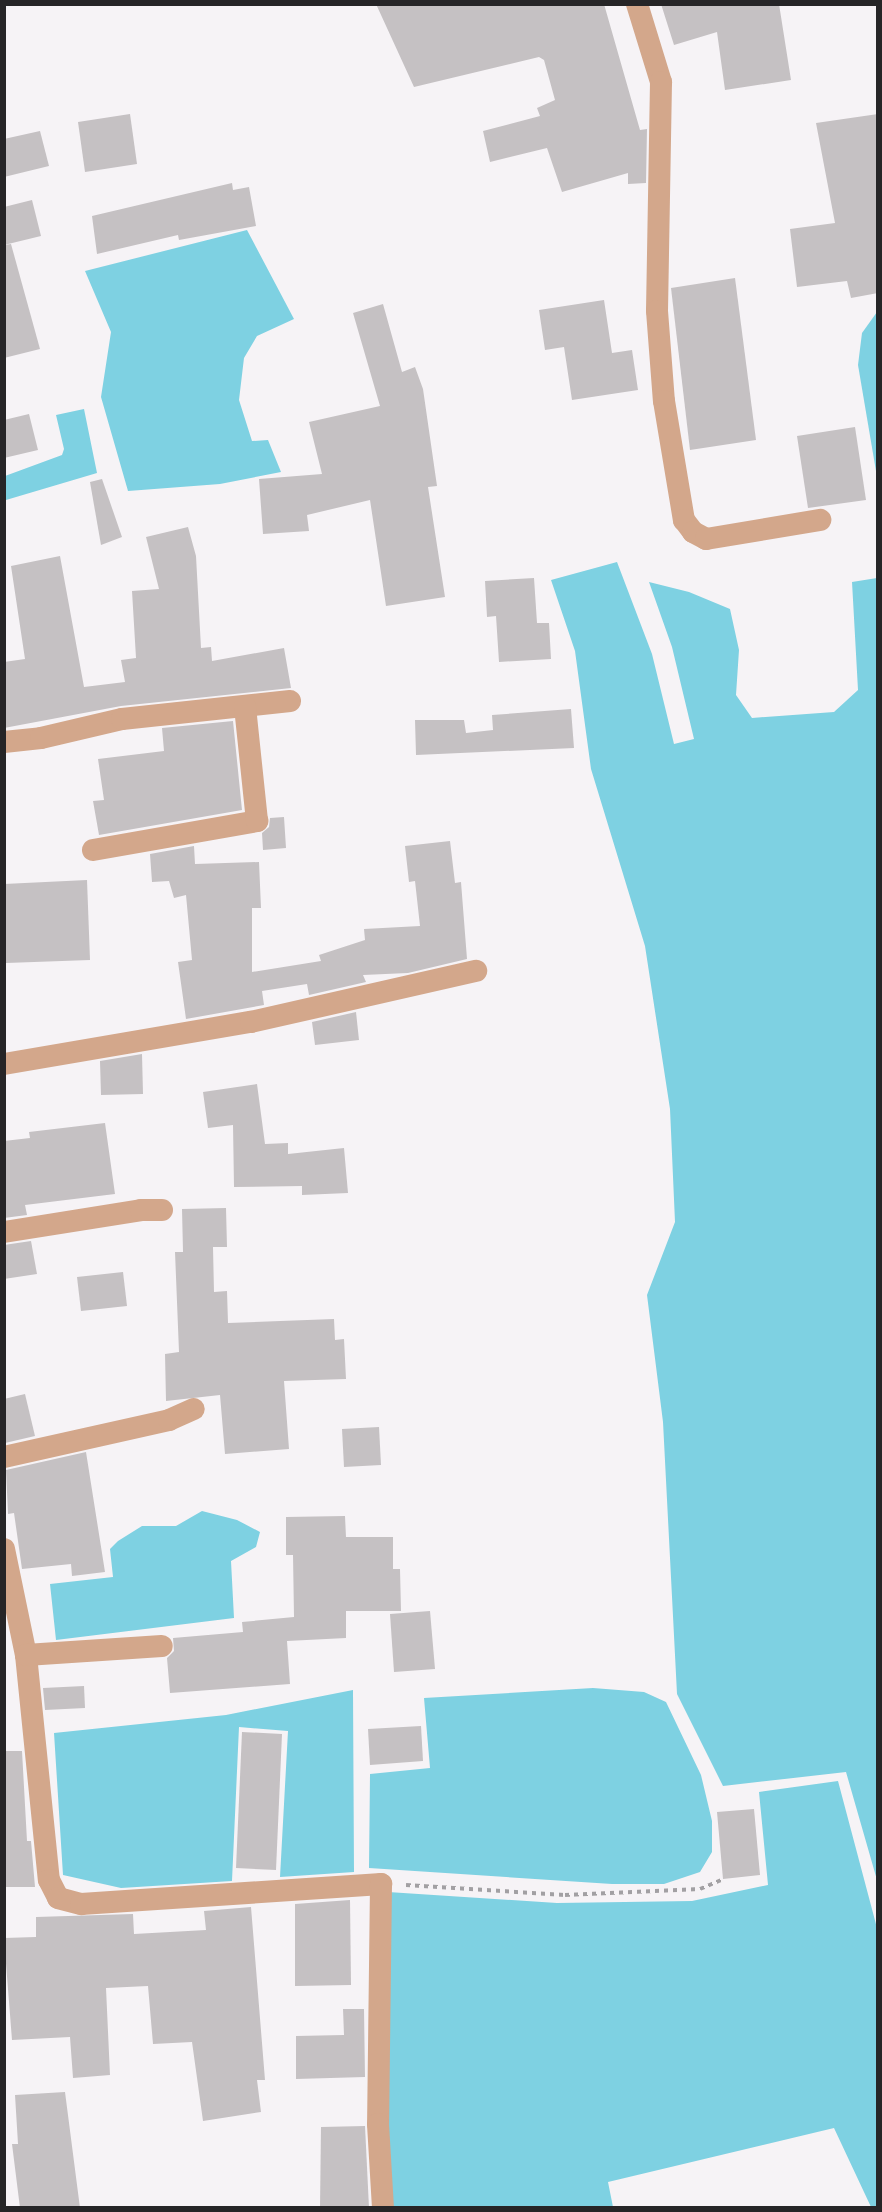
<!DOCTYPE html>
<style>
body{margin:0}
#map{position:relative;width:882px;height:2212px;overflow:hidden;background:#f6f3f6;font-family:Raleway,sans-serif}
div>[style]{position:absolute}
.water>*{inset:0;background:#7ed1e2}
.building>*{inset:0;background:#c5c1c3}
.path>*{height:4px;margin-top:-2px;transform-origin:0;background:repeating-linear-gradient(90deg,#a2a0a3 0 4.5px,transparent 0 9px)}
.street>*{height:22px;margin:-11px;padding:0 11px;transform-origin:11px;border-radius:11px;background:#d3a78b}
span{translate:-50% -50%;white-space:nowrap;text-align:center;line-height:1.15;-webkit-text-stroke:6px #fff;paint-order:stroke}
.frame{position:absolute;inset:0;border:6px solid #262527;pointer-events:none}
</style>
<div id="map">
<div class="water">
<i style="clip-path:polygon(247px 230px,294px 319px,257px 336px,244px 358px,239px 400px,252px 441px,268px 440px,281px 472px,220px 484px,128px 491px,101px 397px,111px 332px,85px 271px)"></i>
<i style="clip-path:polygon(877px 312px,877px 477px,858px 365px,862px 333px)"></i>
<i style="clip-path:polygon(84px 409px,97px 473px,6px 500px,5px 476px,62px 455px,64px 449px,56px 415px)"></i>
<i style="clip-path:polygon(617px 562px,652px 654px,674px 744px,694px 739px,672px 647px,649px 582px,689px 592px,730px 609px,739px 650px,736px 695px,752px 718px,834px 712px,858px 690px,852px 582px,877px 578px,877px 1880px,846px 1772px,723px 1786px,677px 1694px,663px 1422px,647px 1295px,675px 1222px,670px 1109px,645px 946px,591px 769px,575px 651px,551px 580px)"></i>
<i style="clip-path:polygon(202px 1511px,237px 1520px,260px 1532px,256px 1547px,231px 1561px,234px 1618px,56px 1640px,50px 1584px,113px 1577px,110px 1549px,118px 1541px,142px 1526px,176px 1526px)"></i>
<i style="clip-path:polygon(593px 1688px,644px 1692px,666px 1702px,701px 1775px,712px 1821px,712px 1852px,700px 1872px,664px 1884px,612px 1884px,369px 1868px,370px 1774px,430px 1768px,424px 1698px)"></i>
<i style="clip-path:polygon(353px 1690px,354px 1872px,280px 1877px,288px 1731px,239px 1727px,232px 1881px,121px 1888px,63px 1875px,54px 1733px,226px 1715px)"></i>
<i style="clip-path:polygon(838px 1781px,877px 1928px,877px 2207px,871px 2207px,834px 2128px,608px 2182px,613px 2207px,392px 2207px,386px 2078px,388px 1892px,557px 1903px,692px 1901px,768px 1885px,759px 1792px)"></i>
</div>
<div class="building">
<i style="clip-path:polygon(376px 4px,604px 4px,640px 130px,647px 129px,646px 183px,628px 184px,628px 173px,562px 192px,547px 148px,490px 162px,483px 131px,540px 116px,537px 108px,555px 100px,544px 60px,539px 57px,414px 87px)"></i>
<i style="clip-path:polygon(661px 4px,779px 4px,791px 80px,725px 90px,717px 32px,674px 45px)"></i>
<i style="clip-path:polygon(130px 114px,137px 164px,85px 172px,78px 122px)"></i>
<i style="clip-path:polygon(878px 114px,878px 293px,851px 298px,847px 281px,797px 287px,790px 229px,835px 223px,816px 123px)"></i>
<i style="clip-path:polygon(40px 131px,49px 166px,4px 177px,4px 139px)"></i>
<i style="clip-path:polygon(232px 183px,233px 190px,249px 187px,256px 226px,179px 240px,178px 235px,97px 254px,92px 216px)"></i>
<i style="clip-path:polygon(32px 200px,41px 236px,4px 245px,4px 207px)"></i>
<i style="clip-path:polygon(11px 244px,40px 349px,4px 358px,4px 245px)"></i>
<i style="clip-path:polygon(735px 278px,756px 440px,690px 450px,671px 288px)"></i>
<i style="clip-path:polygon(604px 300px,612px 353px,632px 350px,638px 390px,572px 400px,564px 347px,545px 350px,539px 310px)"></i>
<i style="clip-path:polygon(383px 304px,402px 372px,415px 367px,423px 389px,437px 486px,428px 487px,445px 597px,386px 606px,370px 500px,307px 515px,309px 531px,263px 534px,259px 479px,322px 474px,309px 422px,380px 406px,353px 313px)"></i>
<i style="clip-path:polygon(29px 414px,38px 450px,4px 458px,4px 420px)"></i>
<i style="clip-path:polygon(855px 427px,866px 500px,808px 508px,797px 436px)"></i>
<i style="clip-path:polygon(102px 479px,122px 537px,101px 545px,90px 482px)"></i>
<i style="clip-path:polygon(188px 527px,196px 556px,201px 648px,211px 647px,212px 661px,284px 648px,291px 688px,121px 706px,4px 728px,4px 662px,25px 659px,11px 566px,60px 556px,84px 687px,125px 682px,121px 660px,136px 658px,132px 591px,159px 589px,146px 537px)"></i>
<i style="clip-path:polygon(534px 578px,537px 623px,549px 623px,551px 659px,499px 662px,496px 616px,487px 617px,485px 581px)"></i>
<i style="clip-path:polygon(571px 709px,574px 748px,416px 755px,415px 720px,464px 720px,466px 733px,493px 730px,492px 715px)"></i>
<i style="clip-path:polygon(233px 721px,242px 810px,99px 835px,93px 801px,104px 800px,98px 759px,164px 751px,162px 728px)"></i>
<i style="clip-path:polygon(284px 817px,286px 848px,263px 850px,262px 833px,269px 827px,270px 818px)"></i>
<i style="clip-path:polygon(450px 841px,455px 883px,461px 882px,467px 959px,408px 973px,363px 975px,366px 982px,309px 995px,307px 984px,262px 991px,264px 1005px,186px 1019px,178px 962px,192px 960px,186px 895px,174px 898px,169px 881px,152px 882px,150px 854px,194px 846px,195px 864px,259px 862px,261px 908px,252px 908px,252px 972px,321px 961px,319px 955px,365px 940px,364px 929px,420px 926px,415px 881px,409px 882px,405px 846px)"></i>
<i style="clip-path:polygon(87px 880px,90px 960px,6px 963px,4px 884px)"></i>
<i style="clip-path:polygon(356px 1012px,359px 1040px,315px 1045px,312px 1022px)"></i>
<i style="clip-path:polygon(142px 1054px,143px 1094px,101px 1095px,100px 1061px)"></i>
<i style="clip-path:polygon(257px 1084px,265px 1144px,288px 1143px,288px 1154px,344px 1148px,348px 1193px,302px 1195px,302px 1186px,234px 1187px,233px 1125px,208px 1128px,203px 1092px)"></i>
<i style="clip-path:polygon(105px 1123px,115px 1194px,25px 1205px,27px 1215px,4px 1218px,4px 1141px,30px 1138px,29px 1132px)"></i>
<i style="clip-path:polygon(226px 1208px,227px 1247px,213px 1247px,214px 1292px,227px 1291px,228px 1323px,334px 1319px,335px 1340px,344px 1339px,346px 1379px,284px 1381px,289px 1449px,225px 1454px,220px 1395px,166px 1401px,165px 1354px,179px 1352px,175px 1252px,183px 1252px,182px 1209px)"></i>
<i style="clip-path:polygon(31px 1241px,37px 1274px,4px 1279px,4px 1245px)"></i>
<i style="clip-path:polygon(123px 1272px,127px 1306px,81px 1311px,77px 1277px)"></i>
<i style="clip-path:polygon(25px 1394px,35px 1436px,5px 1443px,4px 1399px)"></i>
<i style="clip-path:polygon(379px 1427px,381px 1465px,344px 1467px,342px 1429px)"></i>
<i style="clip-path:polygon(86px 1452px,105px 1572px,72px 1576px,71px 1564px,22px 1569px,14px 1513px,8px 1514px,6px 1470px)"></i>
<i style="clip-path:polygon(345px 1516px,346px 1537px,393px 1537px,393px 1569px,400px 1569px,401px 1611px,346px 1611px,346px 1638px,287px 1641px,290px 1684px,170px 1693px,167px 1658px,174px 1651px,173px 1638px,243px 1632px,242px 1622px,294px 1617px,293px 1555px,286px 1555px,286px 1517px)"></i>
<i style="clip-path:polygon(430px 1611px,435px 1669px,394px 1672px,390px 1614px)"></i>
<i style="clip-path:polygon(84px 1686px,85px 1708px,45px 1710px,43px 1688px)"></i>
<i style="clip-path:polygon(421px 1726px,423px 1761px,370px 1765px,368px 1729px)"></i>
<i style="clip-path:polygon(242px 1732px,282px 1734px,276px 1870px,236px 1868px)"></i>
<i style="clip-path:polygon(4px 1751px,22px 1751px,27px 1841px,31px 1841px,35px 1887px,4px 1887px)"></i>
<i style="clip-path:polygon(754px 1809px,760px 1875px,723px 1879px,717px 1812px)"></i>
<i style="clip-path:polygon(350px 1900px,351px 1985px,295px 1986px,295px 1904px)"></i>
<i style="clip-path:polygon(251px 1907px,265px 2080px,257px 2080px,261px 2112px,203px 2121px,192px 2042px,153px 2044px,148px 1986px,106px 1988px,110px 2075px,73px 2078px,70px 2037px,12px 2040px,4px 1938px,36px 1937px,36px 1917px,133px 1914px,134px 1934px,206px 1930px,204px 1911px)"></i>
<i style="clip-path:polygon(343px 2009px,364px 2009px,365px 2077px,296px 2079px,296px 2036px,344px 2035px)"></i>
<i style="clip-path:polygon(65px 2092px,80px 2208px,20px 2208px,12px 2144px,18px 2144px,15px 2095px)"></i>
<i style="clip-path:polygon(365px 2126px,369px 2208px,320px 2208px,321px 2127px)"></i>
</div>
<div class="path">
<i style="left:406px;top:1885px;width:159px;rotate:3.6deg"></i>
<i style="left:565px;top:1895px;width:135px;rotate:-2.5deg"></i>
<i style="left:700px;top:1889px;width:25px;rotate:-23deg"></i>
</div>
<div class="street">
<i style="left:637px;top:4px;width:82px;rotate:72.9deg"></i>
<i style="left:661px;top:82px;width:229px;rotate:91deg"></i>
<i style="left:657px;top:311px;width:90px;rotate:85.6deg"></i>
<i style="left:664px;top:401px;width:121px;rotate:80.5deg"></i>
<i style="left:684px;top:520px;width:15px;rotate:53deg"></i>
<i style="left:693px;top:532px;width:15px;rotate:28deg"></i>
<i style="left:706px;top:539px;width:116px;rotate:-9.5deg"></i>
<i style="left:4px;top:742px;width:37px;rotate:-6deg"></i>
<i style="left:41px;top:738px;width:83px;rotate:-13.2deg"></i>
<i style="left:122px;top:719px;width:169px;rotate:-6.1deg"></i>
<i style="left:93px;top:850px;width:167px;rotate:-10deg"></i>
<i style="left:257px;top:821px;width:115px;rotate:-96deg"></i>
<i style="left:4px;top:1064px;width:251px;rotate:-9.7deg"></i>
<i style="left:251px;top:1022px;width:231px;rotate:-12.8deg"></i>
<i style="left:4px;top:1232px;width:139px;rotate:-9.1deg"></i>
<i style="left:141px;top:1210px;width:21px"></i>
<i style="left:4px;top:1457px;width:169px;rotate:-12.6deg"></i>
<i style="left:169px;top:1420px;width:27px;rotate:-24deg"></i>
<i style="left:4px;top:1549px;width:108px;rotate:78.3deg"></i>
<i style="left:26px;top:1655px;width:226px;rotate:84.2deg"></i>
<i style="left:49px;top:1880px;width:20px;rotate:63deg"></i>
<i style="left:58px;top:1898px;width:24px;rotate:15deg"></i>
<i style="left:81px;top:1904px;width:301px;rotate:-3.8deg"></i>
<i style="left:381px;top:1884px;width:240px;rotate:90.7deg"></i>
<i style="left:378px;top:2124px;width:84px;rotate:86.6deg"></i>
<i style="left:26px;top:1655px;width:136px;rotate:-3.8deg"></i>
</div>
<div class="frame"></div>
</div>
